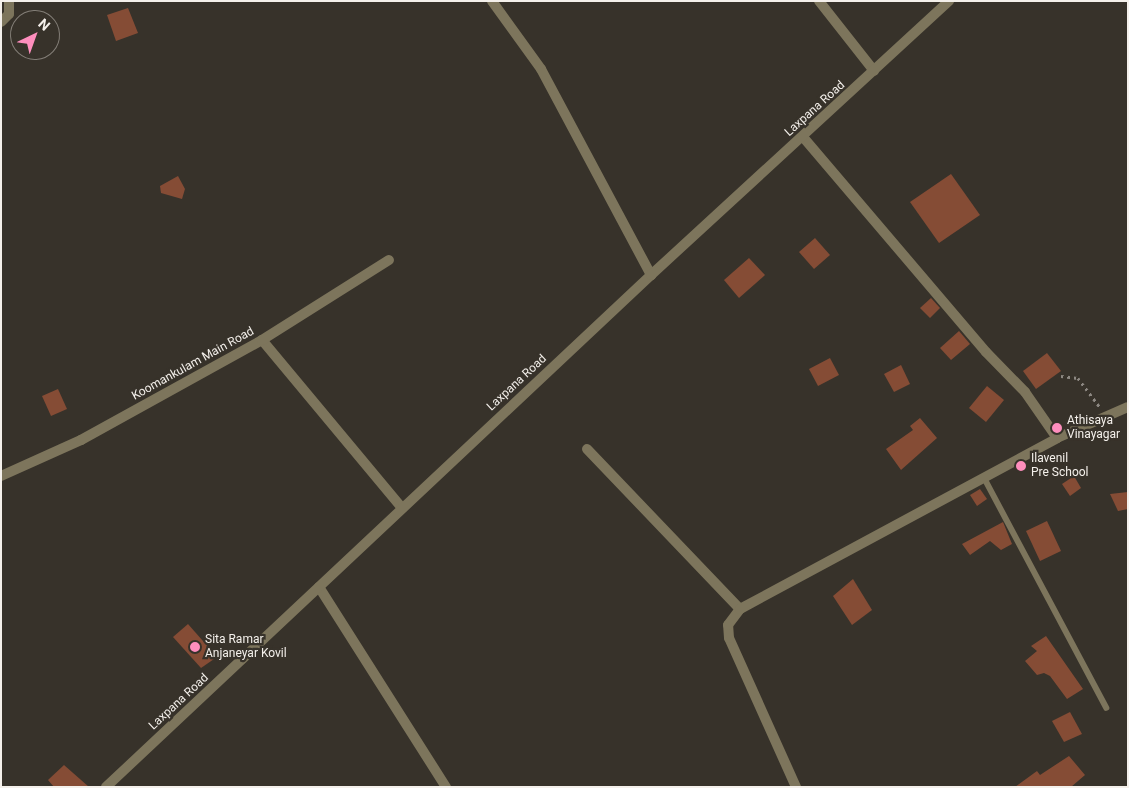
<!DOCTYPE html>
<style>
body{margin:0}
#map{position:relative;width:1129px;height:788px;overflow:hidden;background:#37322a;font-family:Roboto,sans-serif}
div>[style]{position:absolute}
.building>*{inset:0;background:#854c35}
.path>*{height:2.5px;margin-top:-1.25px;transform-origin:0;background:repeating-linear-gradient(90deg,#8d8882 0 2.5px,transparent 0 6.5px)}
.service>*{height:5.5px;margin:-2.75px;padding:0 2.75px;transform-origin:2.75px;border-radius:2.75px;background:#7d755c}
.minor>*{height:10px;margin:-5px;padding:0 5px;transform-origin:5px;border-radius:5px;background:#7d755c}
.tertiary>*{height:10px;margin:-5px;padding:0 5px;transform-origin:5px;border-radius:5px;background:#7d755c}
.dots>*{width:14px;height:14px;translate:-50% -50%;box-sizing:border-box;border:2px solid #37322a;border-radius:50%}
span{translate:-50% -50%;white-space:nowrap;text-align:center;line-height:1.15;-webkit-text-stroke:4.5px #37322a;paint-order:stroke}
.street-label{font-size:12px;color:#f4f0eb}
.poi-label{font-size:12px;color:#f4f0eb}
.left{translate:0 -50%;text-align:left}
.frame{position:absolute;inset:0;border:2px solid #f4f0eb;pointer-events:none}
.north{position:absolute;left:10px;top:10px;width:50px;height:50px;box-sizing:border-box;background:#37322a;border:1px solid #837e77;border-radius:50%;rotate:42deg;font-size:14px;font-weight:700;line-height:20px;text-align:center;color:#f4f0eb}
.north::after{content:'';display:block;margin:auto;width:18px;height:22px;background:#fe8ebd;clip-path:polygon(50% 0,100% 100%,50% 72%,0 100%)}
</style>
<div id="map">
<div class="building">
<i style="clip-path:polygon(128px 8px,138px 33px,116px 41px,107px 15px)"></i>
<i style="clip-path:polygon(951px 174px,980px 215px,939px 243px,910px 202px)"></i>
<i style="clip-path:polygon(178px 176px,185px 189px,182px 199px,161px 193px,160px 186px)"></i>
<i style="clip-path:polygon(815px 238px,830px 255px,814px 269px,799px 252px)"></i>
<i style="clip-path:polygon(749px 258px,765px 275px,739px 298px,724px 280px)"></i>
<i style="clip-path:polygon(931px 298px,940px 308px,930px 318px,920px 308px)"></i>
<i style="clip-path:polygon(959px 331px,970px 344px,951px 360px,940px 348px)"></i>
<i style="clip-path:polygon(1047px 353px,1061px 371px,1036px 389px,1023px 371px)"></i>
<i style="clip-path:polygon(830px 358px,839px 375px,818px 386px,809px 369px)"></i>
<i style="clip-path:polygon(901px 365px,910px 384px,894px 392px,884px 374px)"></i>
<i style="clip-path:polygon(987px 386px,1004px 400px,986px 422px,969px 408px)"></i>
<i style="clip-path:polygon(58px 389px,67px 409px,51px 416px,42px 396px)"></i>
<i style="clip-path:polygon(920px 418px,937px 438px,901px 470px,886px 449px,913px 430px,910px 426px)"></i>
<i style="clip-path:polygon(1074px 476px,1081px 488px,1070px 496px,1062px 484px)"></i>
<i style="clip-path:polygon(980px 489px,987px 499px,977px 506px,970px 495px)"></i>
<i style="clip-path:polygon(1128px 492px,1128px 509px,1118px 511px,1110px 494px)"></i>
<i style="clip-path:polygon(1047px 521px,1061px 551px,1040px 561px,1026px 531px)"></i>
<i style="clip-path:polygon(1003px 522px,1012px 544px,1001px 550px,990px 541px,970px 555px,962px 544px)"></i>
<i style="clip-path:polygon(853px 579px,872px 610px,852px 625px,833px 596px)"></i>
<i style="clip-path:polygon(188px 624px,217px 657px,201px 668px,173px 637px)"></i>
<i style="clip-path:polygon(1046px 636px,1083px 689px,1067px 699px,1050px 676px,1044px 673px,1037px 675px,1025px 661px,1037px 651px,1031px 646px)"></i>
<i style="clip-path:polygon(1070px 712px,1082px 734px,1064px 742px,1052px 721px)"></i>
<i style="clip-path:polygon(1069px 756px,1085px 775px,1071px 787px,1015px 787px,1037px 771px,1040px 775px)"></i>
<i style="clip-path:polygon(64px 765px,89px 787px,54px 787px,48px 780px)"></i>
</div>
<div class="path">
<i style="left:1061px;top:376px;width:17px;rotate:7deg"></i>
<i style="left:1078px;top:378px;width:36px;rotate:53deg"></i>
</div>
<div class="service">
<i style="left:985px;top:479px;width:259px;rotate:62deg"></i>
</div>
<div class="minor">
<i style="left:492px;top:1px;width:84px;rotate:54.2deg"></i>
<i style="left:541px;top:69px;width:234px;rotate:61.9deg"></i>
<i style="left:819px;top:1px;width:89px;rotate:51.8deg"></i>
<i style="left:1px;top:22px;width:11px;rotate:-45deg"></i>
<i style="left:9px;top:14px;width:13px;rotate:-90deg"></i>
<i style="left:803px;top:137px;width:282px;rotate:49.6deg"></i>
<i style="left:986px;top:352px;width:56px;rotate:45.7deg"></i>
<i style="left:1025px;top:392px;width:56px;rotate:55.2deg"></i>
<i style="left:262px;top:340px;width:219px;rotate:50.2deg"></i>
<i style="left:587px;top:449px;width:221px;rotate:46.3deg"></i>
<i style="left:1px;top:476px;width:88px;rotate:-24.2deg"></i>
<i style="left:81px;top:440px;width:207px;rotate:-28.9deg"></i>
<i style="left:262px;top:340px;width:150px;rotate:-32.2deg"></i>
<i style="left:319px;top:587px;width:237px;rotate:57.6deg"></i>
<i style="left:796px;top:787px;width:163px;rotate:-114.2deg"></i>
<i style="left:729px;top:638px;width:13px;rotate:-94deg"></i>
<i style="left:728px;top:625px;width:20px;rotate:-53deg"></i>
<i style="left:740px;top:609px;width:360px;rotate:-28.3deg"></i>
<i style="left:1057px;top:438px;width:77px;rotate:-23.6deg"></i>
</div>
<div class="tertiary">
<i style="left:106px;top:787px;width:748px;rotate:-43.21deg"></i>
<i style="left:651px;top:275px;width:405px;rotate:-42.6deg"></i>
</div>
<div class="dots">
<i style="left:1057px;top:428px;background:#fe8ebd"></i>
<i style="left:1021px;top:466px;background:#fe8ebd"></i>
<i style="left:195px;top:647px;background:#fe8ebd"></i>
</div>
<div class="street-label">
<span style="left:815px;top:109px;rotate:-42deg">Laxpana Road</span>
<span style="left:193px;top:364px;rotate:-29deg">Koomankulam Main Road</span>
<span style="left:517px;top:383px;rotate:-43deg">Laxpana Road</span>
<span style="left:179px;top:702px;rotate:-43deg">Laxpana Road</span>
</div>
<div class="poi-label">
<span class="left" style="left:1067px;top:428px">Athisaya<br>Vinayagar</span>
<span class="left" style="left:1031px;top:466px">Ilavenil<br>Pre School</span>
<span class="left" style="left:205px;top:647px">Sita Ramar<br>Anjaneyar Kovil</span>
</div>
<div class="frame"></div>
<div class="north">N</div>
</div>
